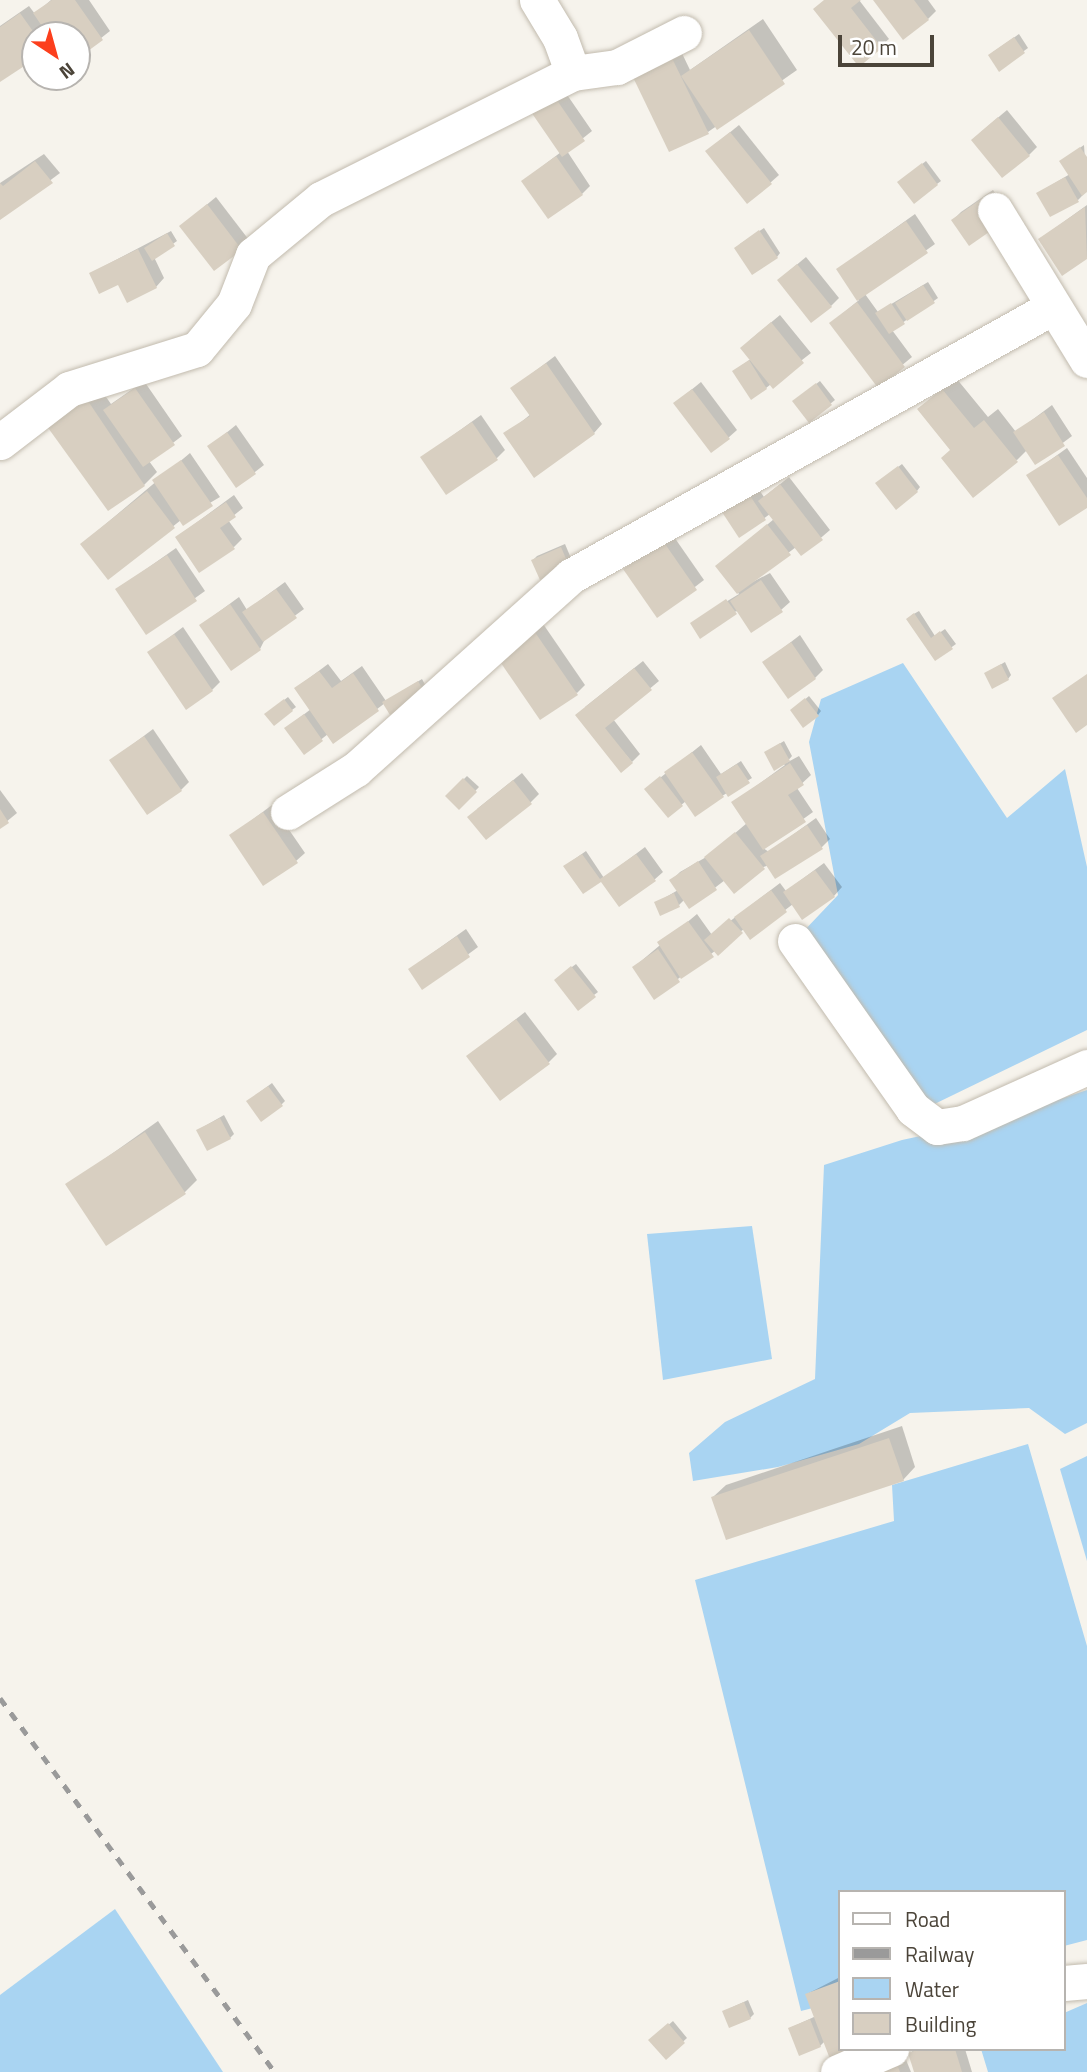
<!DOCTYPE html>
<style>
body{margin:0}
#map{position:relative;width:1087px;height:2072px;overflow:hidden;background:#f6f3ec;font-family:"Titillium Web",sans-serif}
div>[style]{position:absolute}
.water>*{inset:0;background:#a9d4f2}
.shadow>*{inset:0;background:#0003}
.building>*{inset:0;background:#d8cfc1}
.roads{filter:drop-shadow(0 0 2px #c2bbae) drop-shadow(0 0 2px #c2bbae)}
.minor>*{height:35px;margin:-17.5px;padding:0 17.5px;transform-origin:17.5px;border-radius:17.5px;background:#fff}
.rail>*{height:5px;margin-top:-2.5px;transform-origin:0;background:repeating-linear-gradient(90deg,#9a9a9a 0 9px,transparent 0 18px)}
span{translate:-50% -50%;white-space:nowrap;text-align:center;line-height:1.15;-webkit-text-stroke:7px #fff;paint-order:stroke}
.legend{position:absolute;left:838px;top:1890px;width:228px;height:161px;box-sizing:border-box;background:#fff;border:2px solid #b7b4b0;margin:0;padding:9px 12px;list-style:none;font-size:21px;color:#4b4439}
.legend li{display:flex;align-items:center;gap:14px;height:35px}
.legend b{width:35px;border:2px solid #b7b4b0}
.north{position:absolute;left:21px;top:21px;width:70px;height:70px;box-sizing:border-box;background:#fff;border:2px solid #b7b4b0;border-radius:50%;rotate:144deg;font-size:19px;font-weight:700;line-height:28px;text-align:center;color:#4b4439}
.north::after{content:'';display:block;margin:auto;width:24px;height:32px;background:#fc3f1d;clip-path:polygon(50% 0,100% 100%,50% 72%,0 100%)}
.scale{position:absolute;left:838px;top:35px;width:96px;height:32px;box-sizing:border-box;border:4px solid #4b4439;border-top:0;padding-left:9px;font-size:21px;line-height:24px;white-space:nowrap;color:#4b4439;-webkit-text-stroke:5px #fff;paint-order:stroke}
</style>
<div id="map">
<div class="water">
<i style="clip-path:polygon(903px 663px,1007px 818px,1065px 769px,1087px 867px,1087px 1030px,918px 1112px,800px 935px,838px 895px,809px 742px,821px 699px)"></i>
<i style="clip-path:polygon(1087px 1090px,1087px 1423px,1065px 1434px,1029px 1408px,910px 1413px,859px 1444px,778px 1467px,693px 1481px,689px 1453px,725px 1422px,815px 1379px,824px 1165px,902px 1140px,1004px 1118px)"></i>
<i style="clip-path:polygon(752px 1226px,772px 1359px,663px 1380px,647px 1234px)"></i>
<i style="clip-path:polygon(1028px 1444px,1087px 1646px,1087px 1940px,1064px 1946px,1064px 1892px,840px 1892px,840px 2001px,801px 2011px,695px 1580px,894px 1521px,892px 1485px)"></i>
<i style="clip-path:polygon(1087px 1456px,1087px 1561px,1060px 1469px)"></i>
<i style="clip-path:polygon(115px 1909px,223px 2072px,0 2072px,0 1995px)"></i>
<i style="clip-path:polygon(1087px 2003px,1087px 2072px,988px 2072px,981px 2049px,1064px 2049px,1064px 2013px)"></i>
</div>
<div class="shadow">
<i style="clip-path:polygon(51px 0,89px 0,110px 31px,77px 57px,77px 35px,35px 35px,35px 56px,0 80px,0 26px,29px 6px,35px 14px)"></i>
<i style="clip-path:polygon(825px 0,859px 0,889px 39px,859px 64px)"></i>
<i style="clip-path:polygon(875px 0,928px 0,936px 11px,928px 19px)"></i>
<i style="clip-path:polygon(763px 19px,797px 70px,708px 132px,632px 72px,678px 45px,690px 70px)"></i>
<i style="clip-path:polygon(1019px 34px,1028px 48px,999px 69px,993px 52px)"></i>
<i style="clip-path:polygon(561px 86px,592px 131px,567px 151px,590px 186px,582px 194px,523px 181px,561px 152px,531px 109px)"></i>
<i style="clip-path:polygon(1007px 110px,1037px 147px,1029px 155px,981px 132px)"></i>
<i style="clip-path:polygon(739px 125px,779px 175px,770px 183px,707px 151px)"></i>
<i style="clip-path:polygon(1084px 145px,1087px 190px,1081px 197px,1078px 200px,1038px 193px,1070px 174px,1065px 158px)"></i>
<i style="clip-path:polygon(44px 154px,60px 173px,0 218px,0 183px)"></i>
<i style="clip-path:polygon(926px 161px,941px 181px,937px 184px,903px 179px)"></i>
<i style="clip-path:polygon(993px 190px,1009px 214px,953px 220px,961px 212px)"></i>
<i style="clip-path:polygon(216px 197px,249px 240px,241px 249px,181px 226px)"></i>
<i style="clip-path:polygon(1087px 205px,1087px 257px,1063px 273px,1040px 239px)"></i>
<i style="clip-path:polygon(915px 214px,935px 244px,865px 294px,878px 312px,928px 282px,938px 298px,892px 330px,912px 357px,878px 385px,831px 323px,859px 300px,838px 269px)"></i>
<i style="clip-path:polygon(764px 228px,780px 253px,777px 257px,740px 244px)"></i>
<i style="clip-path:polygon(171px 231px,177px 241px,154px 257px,164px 278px,156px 287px,91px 273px)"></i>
<i style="clip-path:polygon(806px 257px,839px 298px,831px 306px,788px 272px)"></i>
<i style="clip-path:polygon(780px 315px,811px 353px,766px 388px,738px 368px,751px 359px,750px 340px)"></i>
<i style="clip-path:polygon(555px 356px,602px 424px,594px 433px,506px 434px,531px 414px,513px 388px)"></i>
<i style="clip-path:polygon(956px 378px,988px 417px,998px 409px,1016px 432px,1052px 405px,1072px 436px,1036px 463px,1027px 450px,1017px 460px,952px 449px,920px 409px)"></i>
<i style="clip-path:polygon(144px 381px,182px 436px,149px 461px,157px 472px,144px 485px,48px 425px,99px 387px,111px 404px)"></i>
<i style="clip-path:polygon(820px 381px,835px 400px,810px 420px,798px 398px)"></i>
<i style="clip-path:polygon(701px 382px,737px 430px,728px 438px,675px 403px)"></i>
<i style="clip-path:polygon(481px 415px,505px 450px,497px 458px,423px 457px)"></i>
<i style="clip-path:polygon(236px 425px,264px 465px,237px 486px,210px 446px)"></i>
<i style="clip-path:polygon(1067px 448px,1087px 478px,1087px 506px,1028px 476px)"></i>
<i style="clip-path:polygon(190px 453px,220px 497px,181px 520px,108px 578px,82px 544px)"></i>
<i style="clip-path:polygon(902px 464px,920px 487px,917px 491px,881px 480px)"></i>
<i style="clip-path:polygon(789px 477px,830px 530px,802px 554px,796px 547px,745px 586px,770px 573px,790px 602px,781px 610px,738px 611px,696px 620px,739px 594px,717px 566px,774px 519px,770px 514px,740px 536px,753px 481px,764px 497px)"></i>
<i style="clip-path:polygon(234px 495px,243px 508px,228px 520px,242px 539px,234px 547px,177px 537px)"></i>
<i style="clip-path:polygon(672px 534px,704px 580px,657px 616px,625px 569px)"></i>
<i style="clip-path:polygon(565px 544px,573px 563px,533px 560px,537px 556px)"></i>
<i style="clip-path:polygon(176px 548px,205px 591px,146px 633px,118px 589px)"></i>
<i style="clip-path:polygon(285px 582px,304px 609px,266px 637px,260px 649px,201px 625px,239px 597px,247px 610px)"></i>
<i style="clip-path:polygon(919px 611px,935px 636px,945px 629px,956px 644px,935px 659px,912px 615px)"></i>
<i style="clip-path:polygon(539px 618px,585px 685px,577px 693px,495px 650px)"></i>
<i style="clip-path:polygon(183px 627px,220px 682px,212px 690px,149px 653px)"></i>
<i style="clip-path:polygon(800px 635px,823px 670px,815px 678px,765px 662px)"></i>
<i style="clip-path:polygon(643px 661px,659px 681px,613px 719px,640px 754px,632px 762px,585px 707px)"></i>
<i style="clip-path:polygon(1005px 662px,1011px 675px,1008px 679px,986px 673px)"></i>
<i style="clip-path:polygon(328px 664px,341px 681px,362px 666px,386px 701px,422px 679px,428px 690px,385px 703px,334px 742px,328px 734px,304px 753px,290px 725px,311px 709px,296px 688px)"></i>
<i style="clip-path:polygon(809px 696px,821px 711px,818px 715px,796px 707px)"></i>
<i style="clip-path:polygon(288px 697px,296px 707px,292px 710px,270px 711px)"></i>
<i style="clip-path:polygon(153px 729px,189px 782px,181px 790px,112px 760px)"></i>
<i style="clip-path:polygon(784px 741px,792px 756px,786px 763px,799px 756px,811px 775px,797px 788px,813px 812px,763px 848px,769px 852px,816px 818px,830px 839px,822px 847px,725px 880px,690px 907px,685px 899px,679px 905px,656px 903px,678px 890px,672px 880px,680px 872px,708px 856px,747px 823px,733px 803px,785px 765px,766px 752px)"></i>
<i style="clip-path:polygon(701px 745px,721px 774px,741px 761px,752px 778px,722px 796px,686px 801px,668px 816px,650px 786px)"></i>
<i style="clip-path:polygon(522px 773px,539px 794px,530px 803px,477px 809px)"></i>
<i style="clip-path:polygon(467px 776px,479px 787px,459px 808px,447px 796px)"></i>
<i style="clip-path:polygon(0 790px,17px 813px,0 827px)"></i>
<i style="clip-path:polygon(272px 805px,305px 853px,296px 861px,231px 836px)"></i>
<i style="clip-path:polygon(645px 847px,663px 872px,654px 880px,601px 879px,584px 892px,569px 863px,586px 851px,604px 878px)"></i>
<i style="clip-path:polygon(824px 863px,842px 887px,834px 896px,793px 904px,750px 937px,744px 929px,654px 997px,634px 967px,697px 914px,712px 935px,780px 883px,786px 891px)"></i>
<i style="clip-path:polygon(466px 929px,478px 947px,423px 988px,410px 969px)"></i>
<i style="clip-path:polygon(576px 964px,598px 992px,594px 995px,560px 976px)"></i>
<i style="clip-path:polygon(525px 1012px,557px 1054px,549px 1062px,469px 1056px)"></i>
<i style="clip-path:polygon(272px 1083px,285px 1101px,281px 1105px,248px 1101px)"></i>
<i style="clip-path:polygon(224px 1115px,234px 1134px,230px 1138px,198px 1130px)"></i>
<i style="clip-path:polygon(158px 1121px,197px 1180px,185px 1192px,68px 1185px)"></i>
<i style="clip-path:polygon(902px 1426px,915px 1467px,903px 1480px,713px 1497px,726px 1485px)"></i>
<i style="clip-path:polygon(840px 1977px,840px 2049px,825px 2041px,820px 2046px,790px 2028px,816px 2016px,807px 1994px)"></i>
<i style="clip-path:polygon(748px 2000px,754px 2014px,750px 2018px,724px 2011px)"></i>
<i style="clip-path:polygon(673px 2021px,687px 2038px,666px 2057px,651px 2040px)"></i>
<i style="clip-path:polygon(914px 2049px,965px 2049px,972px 2072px,916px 2072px,910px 2054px)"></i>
<i style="clip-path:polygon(904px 2055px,911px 2072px,871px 2072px)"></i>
</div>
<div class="building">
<i style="clip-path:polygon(52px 0,75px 0,103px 40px,77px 59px,77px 35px,48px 35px,33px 13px)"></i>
<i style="clip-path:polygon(824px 0,861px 0,851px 8px,882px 48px,859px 67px,813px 9px)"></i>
<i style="clip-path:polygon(873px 0,914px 0,929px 20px,903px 40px)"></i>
<i style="clip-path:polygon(20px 13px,35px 34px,35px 59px,0 82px,0 27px)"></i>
<i style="clip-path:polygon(749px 30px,785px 84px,717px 130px,681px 76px)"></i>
<i style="clip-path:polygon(1014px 37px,1025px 53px,999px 72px,988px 55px)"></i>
<i style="clip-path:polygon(669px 52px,709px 134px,669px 152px,630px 71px)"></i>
<i style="clip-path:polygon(552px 93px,585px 141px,562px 157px,529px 109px)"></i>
<i style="clip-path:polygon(998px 117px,1030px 156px,1002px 178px,971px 140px)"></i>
<i style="clip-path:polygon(730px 132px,772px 184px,747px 204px,705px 151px)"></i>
<i style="clip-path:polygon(1080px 147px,1087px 157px,1087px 192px,1082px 196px,1059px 161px)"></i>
<i style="clip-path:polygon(556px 156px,583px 195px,548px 219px,521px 181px)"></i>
<i style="clip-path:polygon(35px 161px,53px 183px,0 220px,0 183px,3px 186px)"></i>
<i style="clip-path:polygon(922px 163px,938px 185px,914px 204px,897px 182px)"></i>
<i style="clip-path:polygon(1065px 177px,1079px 202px,1050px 217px,1036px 193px)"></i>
<i style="clip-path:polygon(984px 197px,1002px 223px,969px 246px,951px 220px)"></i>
<i style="clip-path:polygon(207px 204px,242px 250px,214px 271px,179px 226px)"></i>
<i style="clip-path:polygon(1085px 207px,1087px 259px,1062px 276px,1038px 239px)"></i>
<i style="clip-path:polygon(906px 221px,928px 253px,857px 301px,836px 269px)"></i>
<i style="clip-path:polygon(759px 230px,778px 258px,752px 275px,734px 248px)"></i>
<i style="clip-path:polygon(167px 233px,175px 246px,152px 261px,144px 248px)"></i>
<i style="clip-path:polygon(138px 249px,157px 288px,127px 303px,118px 285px,99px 294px,89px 273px)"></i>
<i style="clip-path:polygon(797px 264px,832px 307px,811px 323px,777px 280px)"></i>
<i style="clip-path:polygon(923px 285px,935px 303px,907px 321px,895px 303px)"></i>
<i style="clip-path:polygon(857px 302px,905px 367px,878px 388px,829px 323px)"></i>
<i style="clip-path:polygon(891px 303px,905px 324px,889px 334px,875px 313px)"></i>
<i style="clip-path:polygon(771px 322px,804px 363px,773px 389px,740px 348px)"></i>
<i style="clip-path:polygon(749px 360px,767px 389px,751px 400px,732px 371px)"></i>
<i style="clip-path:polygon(546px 363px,595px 434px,534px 478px,503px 433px,530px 416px,510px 388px)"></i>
<i style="clip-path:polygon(816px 383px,832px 405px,809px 423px,792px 401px)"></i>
<i style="clip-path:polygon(135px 388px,175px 445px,143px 467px,103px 410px)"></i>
<i style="clip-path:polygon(692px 389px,730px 439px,711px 453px,673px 403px)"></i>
<i style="clip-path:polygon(942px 389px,974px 428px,984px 420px,1018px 462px,973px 498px,941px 458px,950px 450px,917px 409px)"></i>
<i style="clip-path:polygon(86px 398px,145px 486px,108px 511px,46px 425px)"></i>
<i style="clip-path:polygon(1044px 412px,1065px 446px,1035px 465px,1013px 432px)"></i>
<i style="clip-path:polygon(472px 422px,498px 460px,446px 495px,420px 457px)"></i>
<i style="clip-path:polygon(227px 432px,256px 474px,236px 488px,207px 446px)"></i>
<i style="clip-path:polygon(1058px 455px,1087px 498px,1087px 508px,1059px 526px,1026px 475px)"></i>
<i style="clip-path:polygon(181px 460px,213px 506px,183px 526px,152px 480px)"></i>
<i style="clip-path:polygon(898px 466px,918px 492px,896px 510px,875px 483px)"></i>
<i style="clip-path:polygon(780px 484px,823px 540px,801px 556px,758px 501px)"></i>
<i style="clip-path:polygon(745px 488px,766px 520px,739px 538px,718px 506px)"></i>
<i style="clip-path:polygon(147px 491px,175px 528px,108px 580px,80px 544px)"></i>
<i style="clip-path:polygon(226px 502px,236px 517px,220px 528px,235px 549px,199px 573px,175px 537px)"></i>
<i style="clip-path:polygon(767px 524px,791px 555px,737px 594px,715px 566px)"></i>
<i style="clip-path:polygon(663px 541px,697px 590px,657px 618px,623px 569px)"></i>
<i style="clip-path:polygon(561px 547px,570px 568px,540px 580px,531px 560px)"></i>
<i style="clip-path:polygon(167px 555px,197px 601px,146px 635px,115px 589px)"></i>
<i style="clip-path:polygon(761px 580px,783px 612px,751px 633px,730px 601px)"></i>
<i style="clip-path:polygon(276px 589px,297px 618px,263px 642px,242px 612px)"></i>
<i style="clip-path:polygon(726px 599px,737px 614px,700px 639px,690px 623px)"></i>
<i style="clip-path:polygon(230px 604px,261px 650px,231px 671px,199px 625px)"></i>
<i style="clip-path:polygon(914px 613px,931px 638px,940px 631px,953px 649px,935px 661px,906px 619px)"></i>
<i style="clip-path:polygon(530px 625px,578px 695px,540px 720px,492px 650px)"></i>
<i style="clip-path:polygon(174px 634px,213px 691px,186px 710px,147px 652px)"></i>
<i style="clip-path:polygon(791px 642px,816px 679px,788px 699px,762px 662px)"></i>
<i style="clip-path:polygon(1001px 664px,1009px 680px,992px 689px,984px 673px)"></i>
<i style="clip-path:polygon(634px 668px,652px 690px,605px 728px,633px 763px,621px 773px,575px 715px)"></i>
<i style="clip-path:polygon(319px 671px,332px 688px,353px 673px,379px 711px,333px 744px,294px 688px)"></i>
<i style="clip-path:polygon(1087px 674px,1087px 725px,1076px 733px,1052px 698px)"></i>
<i style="clip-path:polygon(418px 681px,426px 695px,390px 715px,382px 702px)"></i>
<i style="clip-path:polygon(805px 698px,819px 716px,803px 728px,790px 710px)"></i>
<i style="clip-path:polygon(284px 699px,293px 711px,274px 726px,264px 714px)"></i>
<i style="clip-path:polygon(304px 714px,323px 741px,304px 755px,284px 728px)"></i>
<i style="clip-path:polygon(144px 736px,182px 791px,147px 815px,109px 760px)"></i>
<i style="clip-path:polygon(780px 743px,790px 761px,774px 771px,764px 752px)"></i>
<i style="clip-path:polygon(692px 752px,724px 797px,695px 817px,664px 772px)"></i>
<i style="clip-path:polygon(790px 763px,804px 785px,788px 795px,806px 822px,763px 850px,731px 802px)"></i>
<i style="clip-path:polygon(737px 764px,750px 783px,728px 797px,716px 777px)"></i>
<i style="clip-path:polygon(660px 776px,683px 806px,668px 818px,644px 789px)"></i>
<i style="clip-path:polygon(463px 778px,477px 792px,459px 810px,445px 796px)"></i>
<i style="clip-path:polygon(513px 780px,532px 804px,486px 840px,467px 817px)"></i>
<i style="clip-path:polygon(0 809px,9px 823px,0 829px)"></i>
<i style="clip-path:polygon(263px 812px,298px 863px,263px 886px,229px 835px)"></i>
<i style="clip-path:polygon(807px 825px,823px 849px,775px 879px,760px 856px)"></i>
<i style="clip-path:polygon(735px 832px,765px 869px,734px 894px,704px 857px)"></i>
<i style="clip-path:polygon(582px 854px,600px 879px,636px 854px,656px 881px,619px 907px,601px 882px,583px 894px,563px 866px)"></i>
<i style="clip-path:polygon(698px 861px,717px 890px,689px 909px,669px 880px)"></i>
<i style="clip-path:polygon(815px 870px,835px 897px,802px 920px,783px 892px)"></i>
<i style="clip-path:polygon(771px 890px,787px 912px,750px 940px,734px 917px)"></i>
<i style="clip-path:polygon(674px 893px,680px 907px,660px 916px,654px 902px)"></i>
<i style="clip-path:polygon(729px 918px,743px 933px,718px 956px,704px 940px)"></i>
<i style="clip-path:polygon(688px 921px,714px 957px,681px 979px,657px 942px)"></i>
<i style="clip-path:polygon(457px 936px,470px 957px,422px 990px,408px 969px)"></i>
<i style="clip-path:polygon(658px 949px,680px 982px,654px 1000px,632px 967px)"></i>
<i style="clip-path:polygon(571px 966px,596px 997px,578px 1011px,554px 980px)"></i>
<i style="clip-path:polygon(516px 1019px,550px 1064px,500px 1101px,466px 1056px)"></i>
<i style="clip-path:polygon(268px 1086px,283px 1106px,261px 1122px,246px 1101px)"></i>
<i style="clip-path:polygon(220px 1118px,231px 1139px,207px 1151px,196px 1130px)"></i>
<i style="clip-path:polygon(145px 1132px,186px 1194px,106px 1246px,65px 1184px)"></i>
<i style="clip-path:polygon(889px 1438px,904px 1481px,726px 1540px,711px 1497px)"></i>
<i style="clip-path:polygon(840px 1981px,840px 2049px,855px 2049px,830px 2059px,805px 1994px)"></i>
<i style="clip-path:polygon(744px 2002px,751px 2019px,729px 2028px,722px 2011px)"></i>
<i style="clip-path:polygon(810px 2019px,821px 2047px,799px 2056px,788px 2028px)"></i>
<i style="clip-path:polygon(668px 2023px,685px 2043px,666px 2060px,648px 2040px)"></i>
<i style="clip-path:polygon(920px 2049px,955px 2049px,962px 2072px,914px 2072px,908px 2053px)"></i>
<i style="clip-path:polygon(896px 2062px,900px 2072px,872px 2072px)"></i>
</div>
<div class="roads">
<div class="minor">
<i style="left:537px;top:0;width:44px;rotate:58.8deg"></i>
<i style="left:560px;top:38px;width:37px;rotate:70deg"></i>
<i style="left:995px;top:210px;width:176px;rotate:58.5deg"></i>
<i style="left:0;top:442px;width:87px;rotate:-37.5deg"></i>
<i style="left:69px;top:389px;width:134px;rotate:-17.4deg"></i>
<i style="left:197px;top:349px;width:58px;rotate:-50.6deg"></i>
<i style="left:234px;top:304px;width:53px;rotate:-68.8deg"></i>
<i style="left:253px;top:255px;width:88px;rotate:-39.5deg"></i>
<i style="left:321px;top:199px;width:282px;rotate:-26.6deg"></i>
<i style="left:573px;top:73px;width:44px;rotate:-7.8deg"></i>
<i style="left:617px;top:67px;width:75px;rotate:-26.9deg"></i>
<i style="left:288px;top:812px;width:80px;rotate:-32.3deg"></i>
<i style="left:356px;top:769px;width:289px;rotate:-41.9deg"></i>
<i style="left:571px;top:576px;width:552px;rotate:-29.17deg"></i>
<i style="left:795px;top:941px;width:205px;rotate:54.9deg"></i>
<i style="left:913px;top:1109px;width:30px;rotate:37deg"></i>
<i style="left:937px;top:1127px;width:26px;rotate:-9deg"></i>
<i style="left:963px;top:1123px;width:136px;rotate:-24.3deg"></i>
<i style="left:1064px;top:1983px;width:23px;rotate:-5deg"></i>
<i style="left:838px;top:2072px;width:58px;rotate:-23.5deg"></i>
</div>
</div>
<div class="rail">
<i style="left:0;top:1698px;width:464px;rotate:53.7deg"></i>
</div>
<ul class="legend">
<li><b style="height:9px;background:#fff"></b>Road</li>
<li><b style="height:9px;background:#9a9a9a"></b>Railway</li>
<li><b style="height:19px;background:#a9d4f2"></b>Water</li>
<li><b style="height:19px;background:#d8cfc1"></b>Building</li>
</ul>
<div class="north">N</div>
<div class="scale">20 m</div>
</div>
